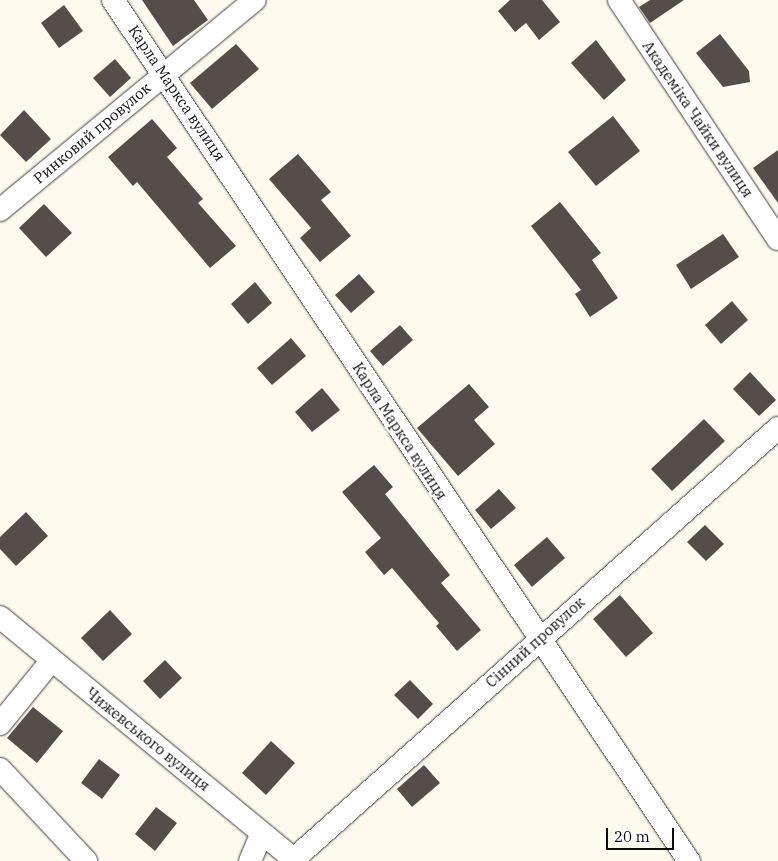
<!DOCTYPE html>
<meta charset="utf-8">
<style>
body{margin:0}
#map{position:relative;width:778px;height:861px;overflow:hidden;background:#fefaed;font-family:"IBM Plex Serif",serif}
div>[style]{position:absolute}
.building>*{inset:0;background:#554d49}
.roads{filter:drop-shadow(0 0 1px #3f3f3f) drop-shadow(0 0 1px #3f3f3f)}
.minor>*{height:22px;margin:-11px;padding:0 11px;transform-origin:11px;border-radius:11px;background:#fff}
span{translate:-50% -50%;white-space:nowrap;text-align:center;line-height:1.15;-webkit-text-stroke:5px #fff;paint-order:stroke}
.street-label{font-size:15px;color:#0c0c0c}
.scale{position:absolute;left:606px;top:828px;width:68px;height:22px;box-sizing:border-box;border:2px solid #0c0c0c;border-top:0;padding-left:6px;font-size:15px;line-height:18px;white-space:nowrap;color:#0c0c0c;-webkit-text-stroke:4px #fff;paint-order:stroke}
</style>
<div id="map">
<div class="building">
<i style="clip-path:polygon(142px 0,194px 0,208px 20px,173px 46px)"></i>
<i style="clip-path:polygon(510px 0,542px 0,560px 22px,539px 40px,526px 23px,515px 32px,498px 11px)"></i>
<i style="clip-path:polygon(650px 0,684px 0,650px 23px,639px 7px)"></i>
<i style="clip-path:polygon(64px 5px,83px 31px,59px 48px,41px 23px)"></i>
<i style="clip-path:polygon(720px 34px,749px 71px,750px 82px,723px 87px,696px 53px)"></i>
<i style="clip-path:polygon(596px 40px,626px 80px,604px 100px,571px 63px)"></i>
<i style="clip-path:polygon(236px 44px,259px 69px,212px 109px,190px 83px)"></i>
<i style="clip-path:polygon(115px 59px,131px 78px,110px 97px,93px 78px)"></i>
<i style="clip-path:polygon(24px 110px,51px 139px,26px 162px,0 135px)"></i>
<i style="clip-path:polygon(613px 116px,640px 151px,596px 186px,568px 152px)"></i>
<i style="clip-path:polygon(152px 119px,177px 148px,167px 157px,203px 199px,198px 203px,236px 246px,210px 268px,137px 182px,133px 186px,108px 157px)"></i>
<i style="clip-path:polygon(778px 150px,778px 203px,753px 168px)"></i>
<i style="clip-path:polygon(298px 154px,331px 192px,321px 200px,351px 236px,320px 262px,300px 238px,311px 228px,269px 179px)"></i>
<i style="clip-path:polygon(560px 202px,601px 253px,592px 260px,618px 298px,590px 317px,575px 294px,581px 290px,531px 226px)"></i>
<i style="clip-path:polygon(44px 204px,72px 233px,46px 257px,19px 228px)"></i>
<i style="clip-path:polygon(723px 234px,739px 257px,691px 289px,676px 265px)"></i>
<i style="clip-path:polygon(359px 274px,375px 292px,351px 313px,335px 295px)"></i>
<i style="clip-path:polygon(255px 282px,272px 303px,248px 324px,231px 304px)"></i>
<i style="clip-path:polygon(732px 301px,748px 320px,721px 344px,705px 325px)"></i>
<i style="clip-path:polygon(400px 325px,413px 340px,383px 366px,370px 351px)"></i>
<i style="clip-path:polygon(291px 338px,306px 356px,272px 385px,257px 368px)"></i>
<i style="clip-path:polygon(750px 372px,776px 400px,759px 416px,733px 389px)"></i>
<i style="clip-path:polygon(469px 384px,489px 407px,474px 420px,495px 444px,458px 476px,417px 428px)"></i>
<i style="clip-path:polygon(322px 388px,340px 410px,312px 432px,295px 412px)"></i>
<i style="clip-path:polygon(704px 419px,725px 441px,672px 491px,651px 469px)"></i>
<i style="clip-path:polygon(374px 465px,393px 487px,385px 494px,450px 575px,441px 583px,481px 630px,457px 651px,436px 626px,439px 623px,392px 568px,384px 575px,365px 552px,381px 538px,342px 492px)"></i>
<i style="clip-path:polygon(499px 489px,516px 508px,491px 529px,475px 510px)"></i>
<i style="clip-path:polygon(26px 512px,48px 536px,16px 566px,0 549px,0 537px)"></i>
<i style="clip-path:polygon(705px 525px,724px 544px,706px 561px,687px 542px)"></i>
<i style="clip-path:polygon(547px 537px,565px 558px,532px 587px,514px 565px)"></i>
<i style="clip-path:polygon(620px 595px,653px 633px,626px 657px,593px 619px)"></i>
<i style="clip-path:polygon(110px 610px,132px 634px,103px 661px,81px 638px)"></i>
<i style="clip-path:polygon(165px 660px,182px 678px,160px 699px,143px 681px)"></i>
<i style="clip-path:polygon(410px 680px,433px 704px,418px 719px,394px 695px)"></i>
<i style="clip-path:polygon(33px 707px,63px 731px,37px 763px,7px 738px)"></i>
<i style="clip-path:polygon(271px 741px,295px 763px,266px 795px,242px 773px)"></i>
<i style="clip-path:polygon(99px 759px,120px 775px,102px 799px,81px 783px)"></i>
<i style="clip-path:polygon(424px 765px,440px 783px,412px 807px,397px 789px)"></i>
<i style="clip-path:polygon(156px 807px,177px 823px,155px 851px,135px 834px)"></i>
</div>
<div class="roads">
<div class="minor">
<i style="left:113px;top:0;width:1036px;rotate:56.22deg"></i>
<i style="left:619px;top:0;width:287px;rotate:56.4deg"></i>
<i style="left:0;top:210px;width:330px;rotate:-39.5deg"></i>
<i style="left:0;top:617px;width:384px;rotate:39.5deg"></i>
<i style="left:0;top:724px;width:82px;rotate:-50.9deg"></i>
<i style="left:0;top:769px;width:126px;rotate:46.9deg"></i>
<i style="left:294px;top:859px;width:648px;rotate:-41.68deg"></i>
<i style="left:250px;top:861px;width:30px;rotate:-67deg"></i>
</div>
</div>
<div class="street-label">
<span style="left:177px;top:93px;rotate:56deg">Карла Маркса вулиця</span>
<span style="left:698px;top:119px;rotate:56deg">Академіка Чайки вулиця</span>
<span style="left:92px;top:133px;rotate:-40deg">Ринковий провулок</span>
<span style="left:400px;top:431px;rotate:57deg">Карла Маркса вулиця</span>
<span style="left:535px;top:642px;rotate:-42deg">Сінний провулок</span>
<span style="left:148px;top:739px;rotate:39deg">Чижевського вулиця</span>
</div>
<div class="scale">20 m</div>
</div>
